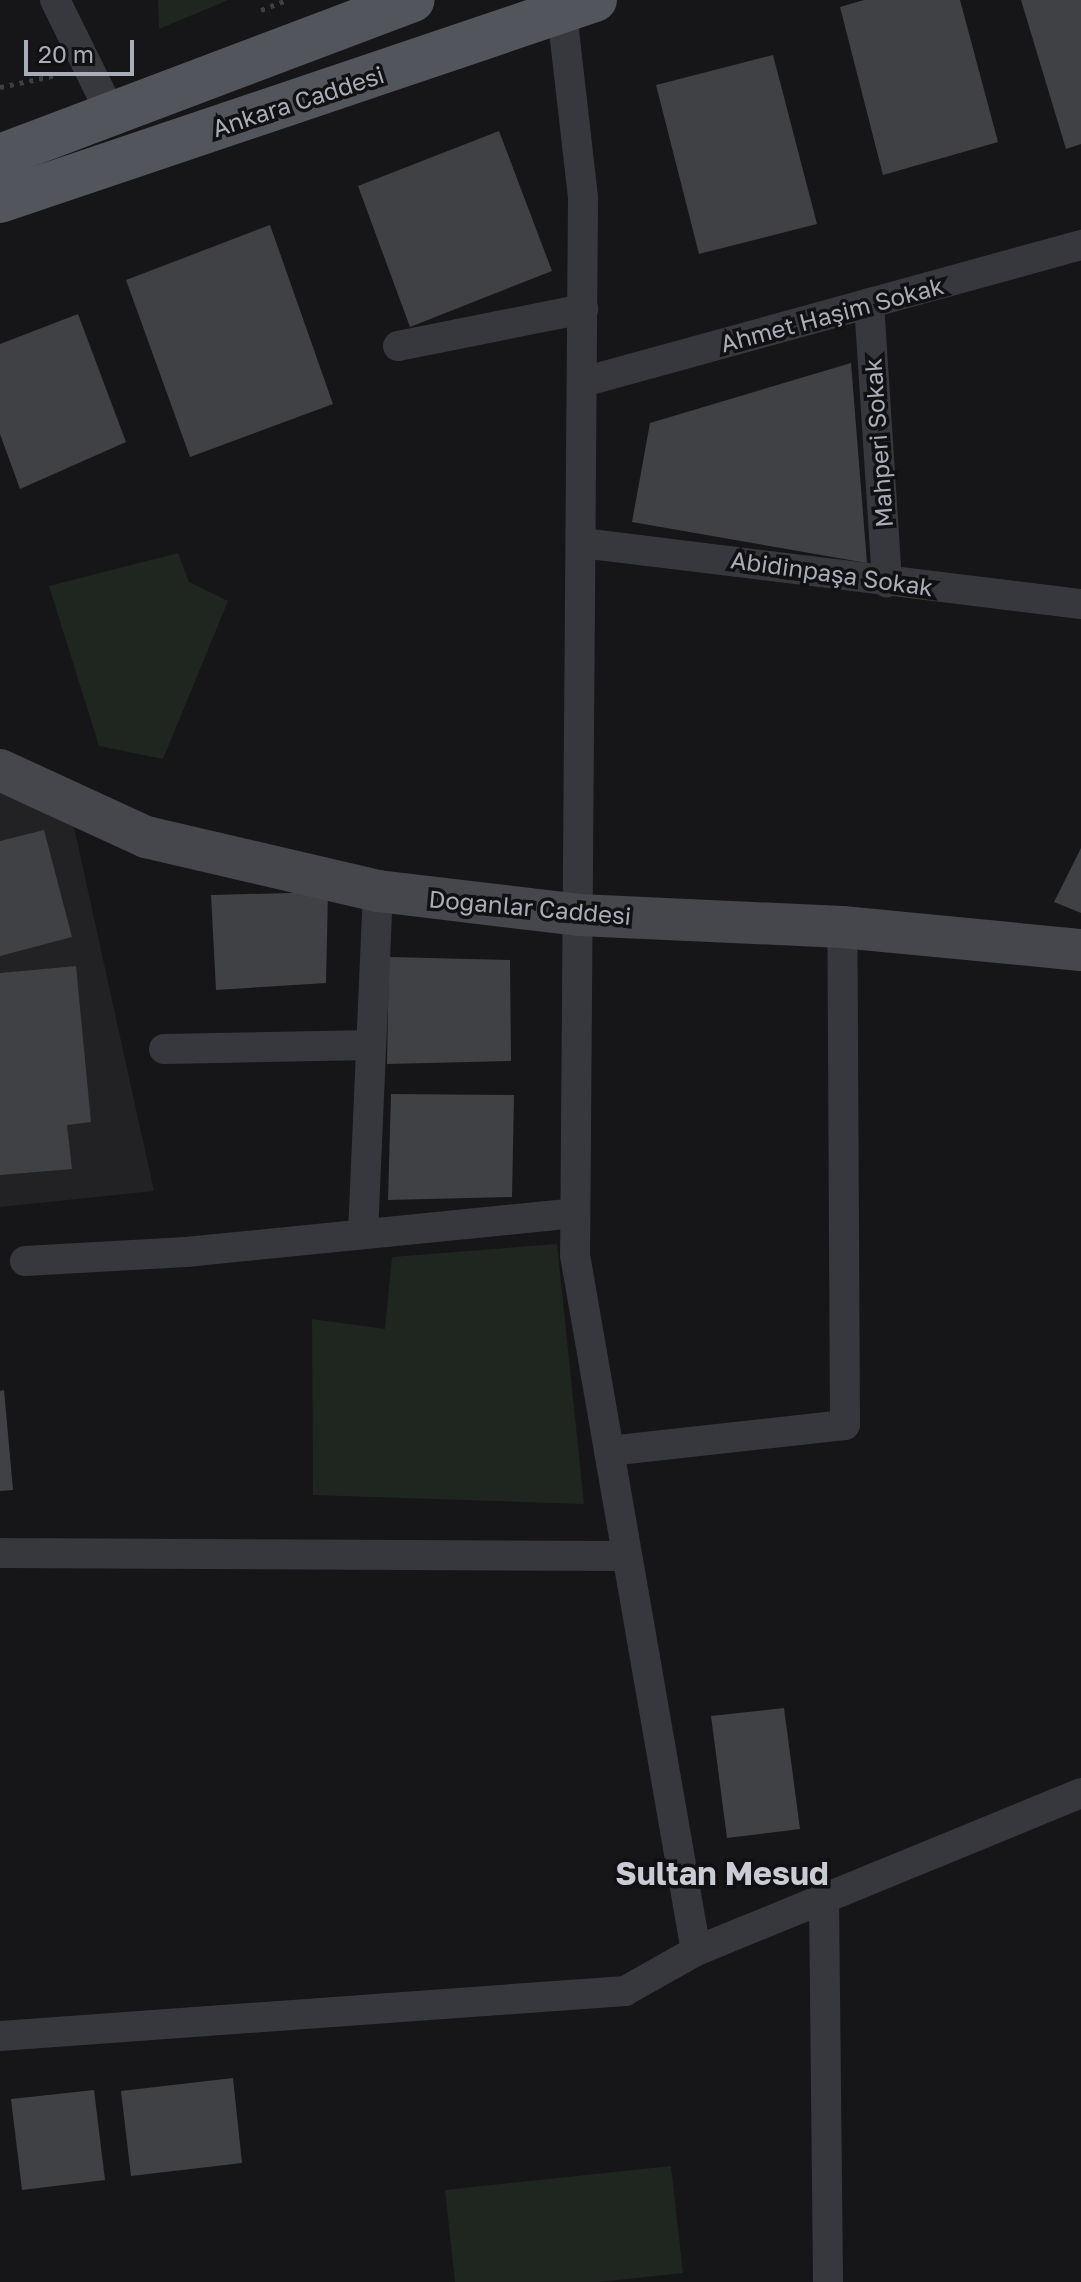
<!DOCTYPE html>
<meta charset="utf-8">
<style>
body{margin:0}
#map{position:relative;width:1081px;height:2282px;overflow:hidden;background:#161618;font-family:"Golos Text",sans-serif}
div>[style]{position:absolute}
.built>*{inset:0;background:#222225}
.green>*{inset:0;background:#1e261f}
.building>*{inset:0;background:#404145}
.path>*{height:5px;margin-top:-2.5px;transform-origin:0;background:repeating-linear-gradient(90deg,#3d3f44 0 4px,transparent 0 10px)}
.street>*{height:30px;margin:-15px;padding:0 15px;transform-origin:15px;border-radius:15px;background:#37383d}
.secondary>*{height:42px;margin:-21px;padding:0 21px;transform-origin:21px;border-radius:21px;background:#45474d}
.primary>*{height:44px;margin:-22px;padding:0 22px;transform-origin:22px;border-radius:22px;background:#53555c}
span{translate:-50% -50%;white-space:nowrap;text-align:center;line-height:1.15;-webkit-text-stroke:7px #111113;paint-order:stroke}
.street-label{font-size:24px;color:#a8adb8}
.district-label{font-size:32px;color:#c9ccd4;font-weight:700}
.scale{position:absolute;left:24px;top:40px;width:110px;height:36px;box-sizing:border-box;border:4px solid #a8adb8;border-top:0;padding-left:10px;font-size:24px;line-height:28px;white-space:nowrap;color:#a8adb8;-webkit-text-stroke:6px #111113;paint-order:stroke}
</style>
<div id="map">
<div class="built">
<i style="clip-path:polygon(0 787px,70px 809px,154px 1191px,0 1207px)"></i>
</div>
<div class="green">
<i style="clip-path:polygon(158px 0,228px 0,159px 29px)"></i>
<i style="clip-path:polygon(178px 553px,189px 582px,228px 601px,163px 759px,99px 746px,49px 586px)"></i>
<i style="clip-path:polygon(557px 1244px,584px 1504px,313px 1495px,312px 1319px,385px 1329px,392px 1257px)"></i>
<i style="clip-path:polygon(671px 2166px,683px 2273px,599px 2282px,455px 2282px,445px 2190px)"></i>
</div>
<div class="building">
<i style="clip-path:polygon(864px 0,960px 0,998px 142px,883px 175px,840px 7px)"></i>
<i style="clip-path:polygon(1021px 0,1081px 0,1081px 144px,1066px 149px)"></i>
<i style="clip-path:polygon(773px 55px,817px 224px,699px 254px,656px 85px)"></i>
<i style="clip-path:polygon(499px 131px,552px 271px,410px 327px,358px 186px)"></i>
<i style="clip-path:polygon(270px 225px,333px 404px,190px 457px,126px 280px)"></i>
<i style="clip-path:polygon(78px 314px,126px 442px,20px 489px,0 434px,0 344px)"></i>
<i style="clip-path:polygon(851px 363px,867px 563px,632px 522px,650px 423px)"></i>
<i style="clip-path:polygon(44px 830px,72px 937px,0 956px,0 841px)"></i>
<i style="clip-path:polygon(1081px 848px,1081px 913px,1054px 902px)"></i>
<i style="clip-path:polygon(328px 892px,326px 983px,216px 990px,211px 895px)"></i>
<i style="clip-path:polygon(389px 957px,510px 960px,511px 1061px,387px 1064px)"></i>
<i style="clip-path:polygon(76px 966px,91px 1122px,67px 1125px,72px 1169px,0 1175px,0 973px)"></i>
<i style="clip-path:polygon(391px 1094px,514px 1095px,512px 1197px,388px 1200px)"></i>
<i style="clip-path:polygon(4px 1390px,13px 1490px,0 1491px,0 1391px)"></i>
<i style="clip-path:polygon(784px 1708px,800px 1829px,727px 1838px,711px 1716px)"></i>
<i style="clip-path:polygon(233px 2078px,242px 2163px,131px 2176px,121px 2091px)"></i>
<i style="clip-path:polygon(94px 2090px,105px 2180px,22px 2190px,11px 2099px)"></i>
</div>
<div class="path">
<i style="left:261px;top:10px;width:28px;rotate:-21deg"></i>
<i style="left:0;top:87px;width:58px;rotate:-11.9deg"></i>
</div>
<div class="street">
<i style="left:55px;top:0;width:129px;rotate:63.8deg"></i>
<i style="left:562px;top:13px;width:186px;rotate:83.5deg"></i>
<i style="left:583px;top:198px;width:1057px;rotate:90.43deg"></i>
<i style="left:575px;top:1255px;width:706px;rotate:80.14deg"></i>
<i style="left:869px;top:303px;width:280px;rotate:86.3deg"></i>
<i style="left:398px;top:346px;width:189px;rotate:-11.3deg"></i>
<i style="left:583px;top:382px;width:517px;rotate:-15.38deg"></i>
<i style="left:582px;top:543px;width:503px;rotate:6.97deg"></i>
<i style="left:164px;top:1049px;width:207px;rotate:-1.1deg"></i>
<i style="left:363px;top:1234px;width:343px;rotate:-87.5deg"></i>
<i style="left:25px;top:1261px;width:161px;rotate:-3.2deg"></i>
<i style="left:186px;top:1252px;width:391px;rotate:-5.7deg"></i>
<i style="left:609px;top:1451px;width:237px;rotate:-6.3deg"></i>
<i style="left:845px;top:1425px;width:498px;rotate:-90.3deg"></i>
<i style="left:0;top:1553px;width:627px;rotate:0.27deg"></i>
<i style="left:824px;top:1898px;width:384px;rotate:89.4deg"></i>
<i style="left:0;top:2036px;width:627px;rotate:-4.12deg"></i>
<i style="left:625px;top:1991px;width:81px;rotate:-29.4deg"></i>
<i style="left:696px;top:1951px;width:416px;rotate:-22.3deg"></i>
</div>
<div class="secondary">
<i style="left:0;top:770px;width:161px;rotate:24.7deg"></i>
<i style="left:146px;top:837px;width:238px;rotate:13.1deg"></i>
<i style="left:378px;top:891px;width:202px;rotate:6.8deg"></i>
<i style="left:579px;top:915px;width:263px;rotate:2.6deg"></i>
<i style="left:842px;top:927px;width:240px;rotate:5.5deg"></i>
</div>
<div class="primary">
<i style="left:0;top:156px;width:441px;rotate:-20.7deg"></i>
<i style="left:0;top:201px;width:628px;rotate:-18.67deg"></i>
</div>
<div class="street-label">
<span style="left:298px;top:101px;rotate:-18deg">Ankara Caddesi</span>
<span style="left:832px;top:314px;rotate:-15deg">Ahmet Haşim Sokak</span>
<span style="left:878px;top:443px;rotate:-94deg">Mahperi Sokak</span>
<span style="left:832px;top:573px;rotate:8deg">Abidinpaşa Sokak</span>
<span style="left:530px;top:907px;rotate:5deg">Doğanlar Caddesi</span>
</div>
<div class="district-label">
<span style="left:722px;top:1873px">Sultan Mesud</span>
</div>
<div class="scale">20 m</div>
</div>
